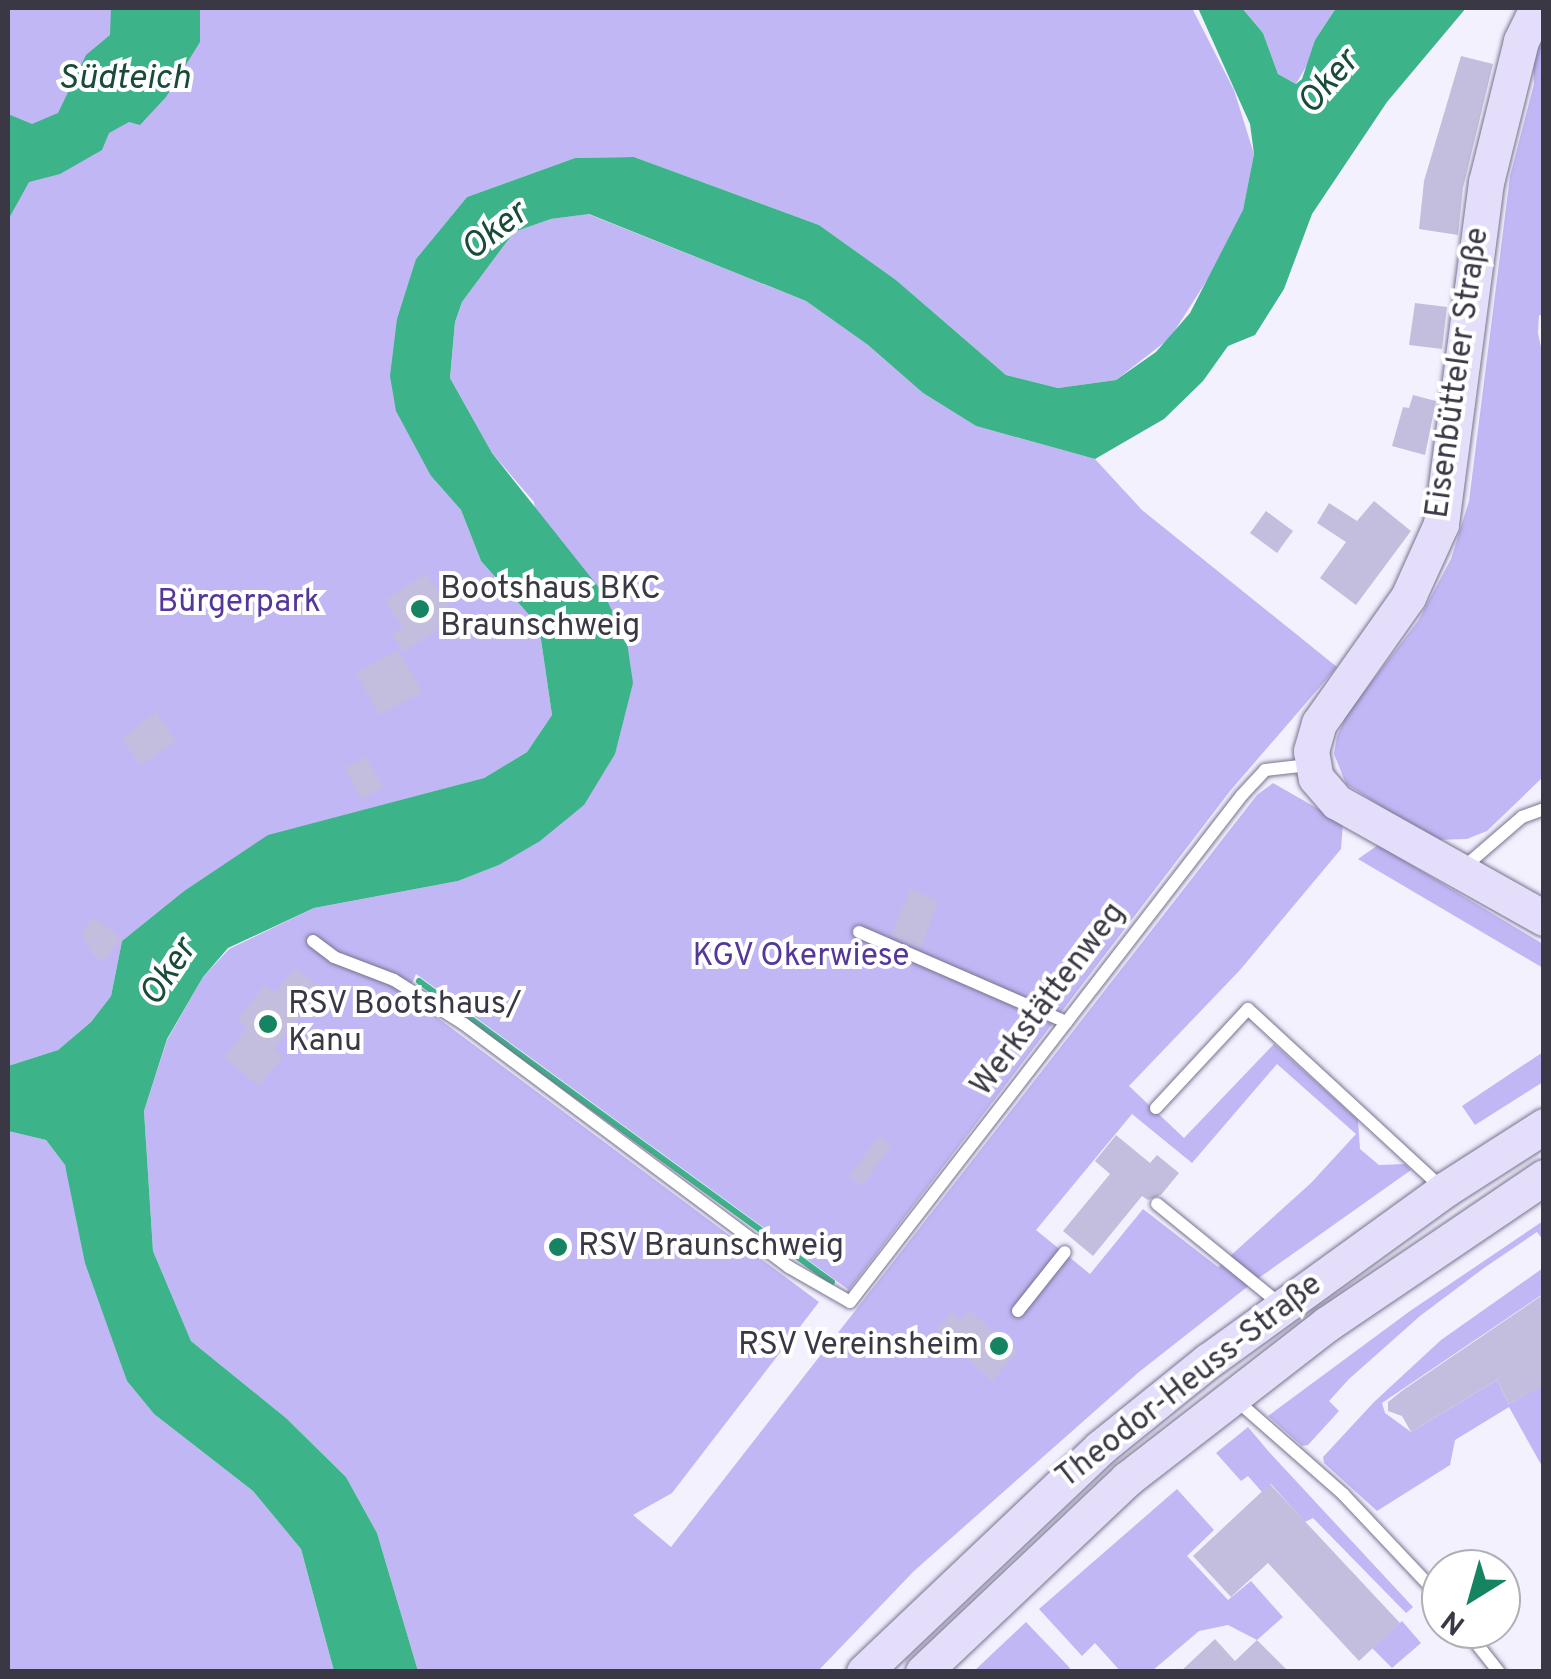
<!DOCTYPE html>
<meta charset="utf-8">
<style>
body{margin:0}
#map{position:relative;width:1551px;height:1679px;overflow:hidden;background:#f3f1fe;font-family:Overpass,sans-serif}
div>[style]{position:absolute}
.green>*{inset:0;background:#c2b7f5}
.water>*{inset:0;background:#3db38a}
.stream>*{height:6px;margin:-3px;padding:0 3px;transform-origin:3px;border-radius:3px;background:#3db38a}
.building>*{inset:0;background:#c3bedd}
.roads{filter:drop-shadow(0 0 2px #77738f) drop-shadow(0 0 2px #77738f)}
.lane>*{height:12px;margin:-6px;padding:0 6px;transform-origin:6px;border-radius:6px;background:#fff}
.secondary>*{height:35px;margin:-17.5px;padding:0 17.5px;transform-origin:17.5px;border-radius:17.5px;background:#e4defb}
.dots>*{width:28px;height:28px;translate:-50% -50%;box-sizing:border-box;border:5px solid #fff;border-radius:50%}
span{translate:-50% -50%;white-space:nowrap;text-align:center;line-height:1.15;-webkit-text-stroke:8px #fff;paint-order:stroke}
.street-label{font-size:32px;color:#3a3844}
.poi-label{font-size:32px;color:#3a3844}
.left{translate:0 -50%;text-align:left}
.right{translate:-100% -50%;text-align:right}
.park-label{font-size:32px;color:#54379a}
.water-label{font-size:35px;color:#1a4b39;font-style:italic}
.frame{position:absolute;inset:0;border:10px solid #3a3844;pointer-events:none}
.north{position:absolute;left:1421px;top:1549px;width:100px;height:100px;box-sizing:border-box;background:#fff;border:2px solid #b0afb4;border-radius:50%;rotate:217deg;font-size:28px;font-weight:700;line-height:40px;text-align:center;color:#3a3844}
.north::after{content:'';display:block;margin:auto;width:35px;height:45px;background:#168462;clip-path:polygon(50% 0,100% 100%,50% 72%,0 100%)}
</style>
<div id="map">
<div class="green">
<i style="clip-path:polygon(8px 8px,1192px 8px,1234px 90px,1254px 154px,1243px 211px,1227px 249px,1170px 338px,1116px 380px,1058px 388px,1006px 375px,896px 280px,819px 225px,634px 157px,575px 158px,467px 197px,416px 259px,431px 476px,461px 510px,481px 561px,539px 626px,552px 715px,527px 752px,484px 778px,268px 836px,184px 891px,122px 941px,111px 996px,91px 1022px,58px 1050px,8px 1066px)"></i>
<i style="clip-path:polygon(1242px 8px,1336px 8px,1315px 40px,1310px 60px,1296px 84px,1278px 74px,1263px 33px)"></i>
<i style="clip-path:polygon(1543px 34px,1544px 317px,1539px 315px,1538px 333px,1544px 361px,1543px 777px,1487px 831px,1467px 839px,1434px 840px,1346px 784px,1334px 754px,1337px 736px,1347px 714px,1418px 621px,1451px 559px,1469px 501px,1510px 176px,1534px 84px,1533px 59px)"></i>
<i style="clip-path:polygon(evenodd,588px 214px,806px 301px,868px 345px,923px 393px,976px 426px,1095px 459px,1142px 510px,1337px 667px,1230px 791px,849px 1290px,416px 974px,407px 995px,819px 1302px,672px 1493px,633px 1515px,671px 1547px,1257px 795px,1273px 783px,1343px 823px,1341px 849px,1240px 970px,1129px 1086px,1184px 1138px,1274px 1044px,1358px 1120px,1360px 1149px,1379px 1165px,1405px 1164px,1411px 1170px,1256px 1280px,1139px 1372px,914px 1571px,818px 1671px,418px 1671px,377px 1533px,346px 1477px,286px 1418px,191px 1341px,153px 1251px,144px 1111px,167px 1040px,203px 977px,229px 949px,314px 908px,458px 881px,499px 865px,584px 805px,534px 502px,492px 453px,450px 378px,455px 322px,462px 302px,514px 232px,551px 219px,588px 214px,1277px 1064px,1356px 1134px,1311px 1183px,1218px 1267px,1143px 1209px,1090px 1274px,1036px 1230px,1132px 1114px,1192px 1163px,1277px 1064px)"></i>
<i style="clip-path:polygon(1378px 845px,1543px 944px,1543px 968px,1358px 859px)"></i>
<i style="clip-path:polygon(1543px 1052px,1543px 1082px,1475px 1125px,1462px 1106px)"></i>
<i style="clip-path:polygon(8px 1131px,46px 1140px,65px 1165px,127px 1381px,154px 1414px,253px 1491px,301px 1549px,334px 1671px,8px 1671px)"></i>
<i style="clip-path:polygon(1543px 1221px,1543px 1240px,1537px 1232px,1484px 1268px,1420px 1316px,1349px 1379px,1329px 1401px,1339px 1411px,1308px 1445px,1302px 1446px,1268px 1416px,1410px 1311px)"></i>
<i style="clip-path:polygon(1543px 1268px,1543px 1294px,1382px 1403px,1385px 1413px,1411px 1432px,1497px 1380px,1509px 1404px,1543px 1385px,1543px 1468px,1509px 1407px,1455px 1440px,1450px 1465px,1377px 1511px,1324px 1463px,1323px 1457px,1374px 1402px,1441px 1340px)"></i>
<i style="clip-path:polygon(1248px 1427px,1269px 1452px,1413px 1607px,1406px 1613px,1313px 1518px,1305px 1522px,1271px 1484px,1262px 1492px,1248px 1476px,1241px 1481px,1216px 1453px)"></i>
<i style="clip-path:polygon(1177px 1489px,1214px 1530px,1187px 1556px,1228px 1600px,1251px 1581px,1283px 1617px,1257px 1640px,1228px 1625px,1199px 1631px,1152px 1671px,1121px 1672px,1095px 1643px,1082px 1656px,1039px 1609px)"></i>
<i style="clip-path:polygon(1402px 1621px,1421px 1643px,1392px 1668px,1372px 1648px)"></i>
<i style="clip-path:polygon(1026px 1622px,1070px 1668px,1066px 1672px,974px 1671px)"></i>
</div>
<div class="water">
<i style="clip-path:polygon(111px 8px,200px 8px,200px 42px,166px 97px,140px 125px,129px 122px,109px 133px,102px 150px,60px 174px,29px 182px,8px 220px,8px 114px,32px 124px,58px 113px,86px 55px,110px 35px)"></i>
<i style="clip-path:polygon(1198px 8px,1242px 8px,1263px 33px,1278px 74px,1296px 84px,1302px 79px,1315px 40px,1336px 8px,1466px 8px,1387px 102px,1312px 214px,1284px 289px,1255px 335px,1228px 346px,1203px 381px,1164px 419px,1095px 459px,976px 426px,923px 393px,868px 345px,806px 301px,589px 214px,551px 219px,514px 232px,462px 302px,455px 322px,450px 378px,492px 453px,604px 594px,627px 642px,633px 683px,615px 754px,584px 805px,540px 841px,499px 865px,458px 881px,314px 908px,228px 948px,203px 977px,167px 1039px,144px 1111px,153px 1251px,191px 1341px,286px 1418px,346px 1477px,377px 1533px,418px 1671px,334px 1671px,301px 1549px,253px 1491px,154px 1414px,127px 1381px,85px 1263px,65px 1165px,46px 1140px,8px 1131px,8px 1066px,58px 1050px,91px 1022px,111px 996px,122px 941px,184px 891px,268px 835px,484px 778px,527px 752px,552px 715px,539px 626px,481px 561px,461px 510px,431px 476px,396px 411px,390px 376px,397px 319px,416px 259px,467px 197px,575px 158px,634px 157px,819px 225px,896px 280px,1006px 375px,1058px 388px,1116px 380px,1156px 352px,1190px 313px,1243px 210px,1254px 154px,1250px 124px)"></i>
</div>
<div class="stream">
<i style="left:419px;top:981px;width:511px;rotate:36.09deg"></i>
</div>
<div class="building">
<i style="clip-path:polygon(1461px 56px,1493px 64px,1463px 188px,1458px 235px,1419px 229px,1424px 181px)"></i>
<i style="clip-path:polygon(1415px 303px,1447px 307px,1442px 349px,1409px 345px)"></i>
<i style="clip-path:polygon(1413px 395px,1436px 401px,1425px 455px,1392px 446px,1403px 407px,1409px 408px)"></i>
<i style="clip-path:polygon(1374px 501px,1411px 531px,1356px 605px,1320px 578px,1346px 542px,1317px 523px,1329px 503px,1357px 521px)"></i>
<i style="clip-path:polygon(1266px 511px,1293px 531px,1277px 553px,1250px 533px)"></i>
<i style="clip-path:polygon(426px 573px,456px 617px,404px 652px,392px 634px,403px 627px,385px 601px)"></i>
<i style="clip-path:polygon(398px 650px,422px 692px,379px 715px,356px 673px)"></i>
<i style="clip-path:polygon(156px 712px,176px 742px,141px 765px,122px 739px)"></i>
<i style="clip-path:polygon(366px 757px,383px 787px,361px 799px,345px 768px)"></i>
<i style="clip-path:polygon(911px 889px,939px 901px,920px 948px,891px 935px)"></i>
<i style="clip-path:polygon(93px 917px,121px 938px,103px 962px,93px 955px,82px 933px)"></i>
<i style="clip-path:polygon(295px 968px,332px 996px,319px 1012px,310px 1005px,274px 1049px,283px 1056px,259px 1086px,224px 1057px,247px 1028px,237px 1020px,265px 985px,275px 993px)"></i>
<i style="clip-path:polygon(1116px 1135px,1150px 1163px,1157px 1155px,1179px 1173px,1161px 1195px,1148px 1200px,1142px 1196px,1093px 1256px,1063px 1231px,1110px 1174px,1095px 1161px)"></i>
<i style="clip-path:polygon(879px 1136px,892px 1144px,862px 1186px,849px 1176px)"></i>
<i style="clip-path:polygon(1544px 1294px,1544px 1385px,1509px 1404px,1497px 1380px,1411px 1432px,1402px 1416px,1388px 1411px,1388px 1402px,1403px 1390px)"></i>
<i style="clip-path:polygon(969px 1310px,1017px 1352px,992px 1381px,937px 1330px,952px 1312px,960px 1320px)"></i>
<i style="clip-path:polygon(1270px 1484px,1400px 1623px,1359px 1661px,1268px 1563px,1231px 1597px,1193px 1556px)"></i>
<i style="clip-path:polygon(1215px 1639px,1235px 1661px,1257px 1640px,1289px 1672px,1180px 1672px)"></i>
</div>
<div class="roads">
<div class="lane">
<i style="left:1463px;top:868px;width:78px;rotate:-40.8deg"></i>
<i style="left:1522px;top:817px;width:23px;rotate:-20deg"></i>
<i style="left:859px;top:932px;width:226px;rotate:23.5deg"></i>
<i style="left:313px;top:941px;width:26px;rotate:37deg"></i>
<i style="left:334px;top:957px;width:64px;rotate:21deg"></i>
<i style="left:394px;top:980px;width:83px;rotate:32.2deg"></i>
<i style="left:464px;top:1024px;width:406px;rotate:36.8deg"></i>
<i style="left:789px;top:1267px;width:70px;rotate:29.8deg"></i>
<i style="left:850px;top:1302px;width:641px;rotate:-52.29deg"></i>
<i style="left:1242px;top:795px;width:34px;rotate:-47deg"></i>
<i style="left:1265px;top:770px;width:44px;rotate:-6.5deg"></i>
<i style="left:1156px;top:1108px;width:135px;rotate:-47.1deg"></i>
<i style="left:1248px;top:1009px;width:263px;rotate:42.7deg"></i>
<i style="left:1157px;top:1204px;width:157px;rotate:39.1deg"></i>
<i style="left:1018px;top:1311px;width:75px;rotate:-51.5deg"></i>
<i style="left:1235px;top:1399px;width:144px;rotate:41.3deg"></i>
<i style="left:1343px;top:1494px;width:143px;rotate:46.7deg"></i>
<i style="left:1465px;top:1629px;width:55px;rotate:51.7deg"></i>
</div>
<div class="secondary">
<i style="left:1537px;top:8px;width:37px;rotate:116deg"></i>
<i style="left:1521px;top:41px;width:145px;rotate:103.9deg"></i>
<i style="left:1486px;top:182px;width:345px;rotate:97.5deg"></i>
<i style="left:1441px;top:524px;width:80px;rotate:114.3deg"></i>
<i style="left:1408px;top:597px;width:154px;rotate:125.2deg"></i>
<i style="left:1319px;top:723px;width:29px;rotate:106deg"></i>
<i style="left:1311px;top:751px;width:27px;rotate:80deg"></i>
<i style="left:1316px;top:778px;width:32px;rotate:49deg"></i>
<i style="left:1337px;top:802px;width:237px;rotate:29.3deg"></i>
<i style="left:864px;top:1672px;width:325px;rotate:-43.5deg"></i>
<i style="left:1100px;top:1448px;width:139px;rotate:-38.9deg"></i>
<i style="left:1208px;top:1361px;width:291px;rotate:-35.9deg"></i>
<i style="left:1444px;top:1190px;width:119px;rotate:-32.6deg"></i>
<i style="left:923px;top:1672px;width:281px;rotate:-43.4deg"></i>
<i style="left:1127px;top:1479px;width:253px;rotate:-37.8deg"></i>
<i style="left:1327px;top:1324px;width:262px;rotate:-34.1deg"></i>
</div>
</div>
<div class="dots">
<i style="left:420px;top:609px;background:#168462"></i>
<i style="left:268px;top:1024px;background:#168462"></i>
<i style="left:558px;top:1247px;background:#168462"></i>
<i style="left:999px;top:1346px;background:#168462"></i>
</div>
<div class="street-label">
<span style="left:1459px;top:373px;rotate:-82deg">Eisenbütteler Straße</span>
<span style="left:1049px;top:1000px;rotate:-53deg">Werkstättenweg</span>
<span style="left:1190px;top:1382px;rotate:-38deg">Theodor-Heuss-Straße</span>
</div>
<div class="poi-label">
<span class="left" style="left:440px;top:609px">Bootshaus BKC<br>Braunschweig</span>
<span class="left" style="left:288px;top:1024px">RSV Bootshaus/<br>Kanu</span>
<span class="left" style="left:578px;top:1247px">RSV Braunschweig</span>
<span class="right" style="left:979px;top:1346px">RSV Vereinsheim</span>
</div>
<div class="park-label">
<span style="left:239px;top:603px">Bürgerpark</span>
<span style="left:801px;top:957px">KGV Okerwiese</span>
</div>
<div class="water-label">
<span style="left:124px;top:79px">Südteich</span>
<span style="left:1329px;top:83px;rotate:-49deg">Oker</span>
<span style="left:495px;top:232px;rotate:-38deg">Oker</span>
<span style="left:169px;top:973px;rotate:-56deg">Oker</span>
</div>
<div class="frame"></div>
<div class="north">N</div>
</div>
